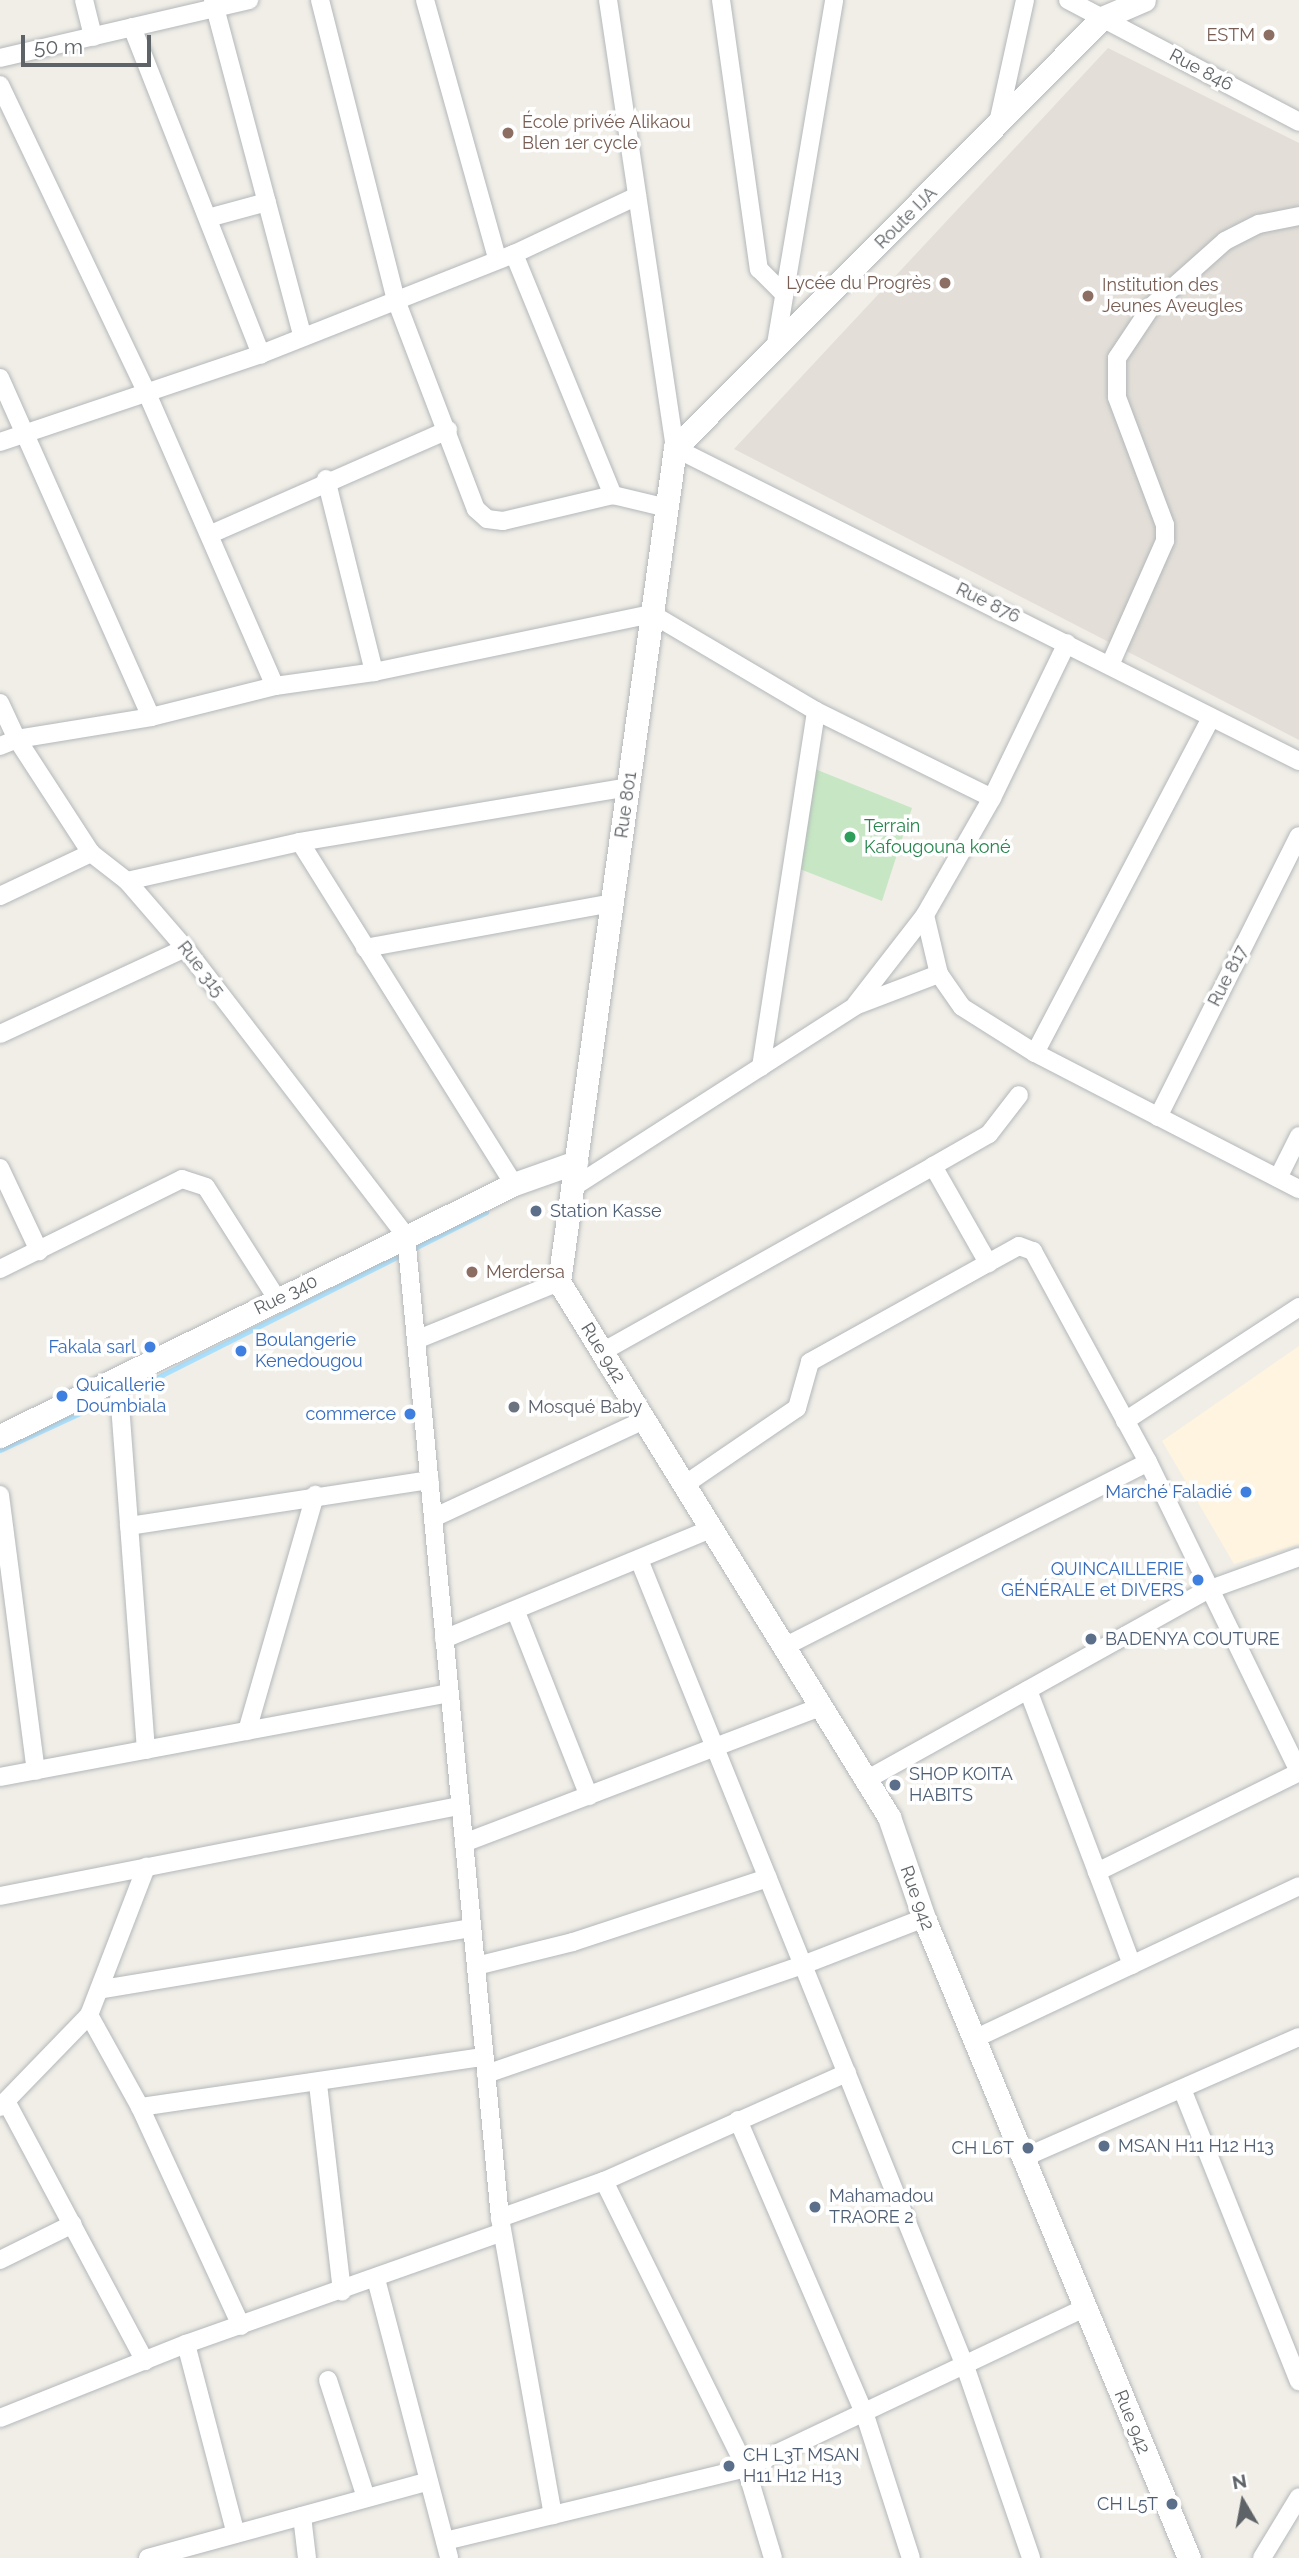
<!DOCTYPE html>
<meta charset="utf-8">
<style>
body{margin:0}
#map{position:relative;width:1299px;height:2558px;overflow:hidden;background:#f0eee7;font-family:Raleway,sans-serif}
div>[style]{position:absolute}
.commercial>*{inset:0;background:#fef4df}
.education>*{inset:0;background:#e3dfd8}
.green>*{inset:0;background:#c7e7c4}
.stream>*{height:5px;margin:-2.5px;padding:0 2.5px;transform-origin:2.5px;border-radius:2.5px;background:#a9e1ff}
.roads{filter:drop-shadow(0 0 2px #b4b8bb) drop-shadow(0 0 2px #b4b8bb)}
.minor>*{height:18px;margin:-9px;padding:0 9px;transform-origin:9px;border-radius:9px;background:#fff}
.tertiary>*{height:23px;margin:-11.5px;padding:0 11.5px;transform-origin:11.5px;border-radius:11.5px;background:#fff}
.dots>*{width:19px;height:19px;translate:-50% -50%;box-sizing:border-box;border:4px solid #fff;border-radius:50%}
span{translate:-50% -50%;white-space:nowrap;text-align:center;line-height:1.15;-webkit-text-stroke:7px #fff;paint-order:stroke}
.education-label{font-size:18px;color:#785e54}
.right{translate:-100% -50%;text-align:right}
.left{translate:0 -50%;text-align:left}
.street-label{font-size:18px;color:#5e6367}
.leisure-label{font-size:18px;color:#27864d}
.service-label{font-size:18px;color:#4e5e75}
.shop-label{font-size:18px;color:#366cbe}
.worship-label{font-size:18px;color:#5b616d}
.north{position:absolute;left:1208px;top:2467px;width:70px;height:70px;-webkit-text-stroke:5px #fff;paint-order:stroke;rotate:350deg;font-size:19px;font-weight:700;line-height:28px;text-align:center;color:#5e6367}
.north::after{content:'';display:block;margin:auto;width:24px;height:32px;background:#5e6367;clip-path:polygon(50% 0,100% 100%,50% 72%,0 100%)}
.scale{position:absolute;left:21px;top:35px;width:130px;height:32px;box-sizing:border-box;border:4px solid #5e6367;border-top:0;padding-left:9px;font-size:21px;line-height:24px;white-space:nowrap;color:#5e6367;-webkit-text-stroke:5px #fff;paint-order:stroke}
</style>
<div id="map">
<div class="commercial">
<i style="clip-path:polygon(1299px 1346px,1299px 1544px,1234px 1564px,1162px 1441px)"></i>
</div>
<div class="education">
<i style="clip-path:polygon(1108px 48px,1299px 143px,1299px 740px,734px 449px)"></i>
</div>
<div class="green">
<i style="clip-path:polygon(815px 769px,912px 808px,882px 901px,792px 866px)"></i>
</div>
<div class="stream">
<i style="left:0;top:1450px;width:179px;rotate:-24.8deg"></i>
<i style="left:162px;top:1375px;width:363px;rotate:-26.7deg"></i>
</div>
<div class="roads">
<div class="minor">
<i style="left:84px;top:0;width:38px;rotate:76deg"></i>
<i style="left:213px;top:0;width:346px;rotate:75.1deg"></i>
<i style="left:320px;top:0;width:309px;rotate:75.8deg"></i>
<i style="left:396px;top:300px;width:224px;rotate:69.1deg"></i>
<i style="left:476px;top:509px;width:15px;rotate:42deg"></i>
<i style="left:487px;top:519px;width:16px;rotate:7deg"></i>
<i style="left:503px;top:521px;width:113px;rotate:-13.3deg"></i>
<i style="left:613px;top:495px;width:56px;rotate:13.5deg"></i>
<i style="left:425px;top:0;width:268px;rotate:74.4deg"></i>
<i style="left:608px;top:0;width:453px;rotate:81.5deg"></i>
<i style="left:675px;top:448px;width:698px;rotate:26.64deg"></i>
<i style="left:721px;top:0;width:272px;rotate:82deg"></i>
<i style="left:759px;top:269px;width:35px;rotate:45deg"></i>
<i style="left:1068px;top:0;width:261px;rotate:27.8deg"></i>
<i style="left:132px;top:27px;width:352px;rotate:68.5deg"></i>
<i style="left:0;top:58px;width:256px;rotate:-13.1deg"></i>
<i style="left:0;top:85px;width:339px;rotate:64.5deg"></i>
<i style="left:146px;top:391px;width:322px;rotate:66.4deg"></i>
<i style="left:998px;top:123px;width:126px;rotate:-77.6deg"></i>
<i style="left:208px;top:218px;width:61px;rotate:-15.2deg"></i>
<i style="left:514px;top:254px;width:261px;rotate:67.7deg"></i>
<i style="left:775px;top:350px;width:355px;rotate:-80.4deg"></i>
<i style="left:0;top:378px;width:371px;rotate:66deg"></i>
<i style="left:0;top:442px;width:275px;rotate:-18.6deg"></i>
<i style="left:261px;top:354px;width:272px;rotate:-21.6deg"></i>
<i style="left:514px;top:254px;width:136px;rotate:-25.2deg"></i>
<i style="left:326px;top:479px;width:199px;rotate:76deg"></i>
<i style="left:211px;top:534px;width:259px;rotate:-23.7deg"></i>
<i style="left:1110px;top:665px;width:136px;rotate:-66.1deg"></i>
<i style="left:1165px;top:541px;width:16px;rotate:-90deg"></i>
<i style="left:1165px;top:525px;width:137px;rotate:-110.6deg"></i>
<i style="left:1117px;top:397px;width:39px;rotate:-90deg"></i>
<i style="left:1117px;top:358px;width:61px;rotate:-56.3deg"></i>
<i style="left:1151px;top:307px;width:99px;rotate:-41.7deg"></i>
<i style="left:1225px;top:241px;width:38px;rotate:-27deg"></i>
<i style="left:1259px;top:224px;width:41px;rotate:-11.3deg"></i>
<i style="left:0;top:703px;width:40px;rotate:65deg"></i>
<i style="left:17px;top:739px;width:136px;rotate:57deg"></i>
<i style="left:91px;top:853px;width:46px;rotate:37.9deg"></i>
<i style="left:127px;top:881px;width:89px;rotate:49.1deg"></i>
<i style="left:185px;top:948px;width:363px;rotate:52.5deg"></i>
<i style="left:406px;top:1236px;width:986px;rotate:84.53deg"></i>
<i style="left:500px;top:2218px;width:302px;rotate:79.9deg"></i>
<i style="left:0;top:746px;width:18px;rotate:-22deg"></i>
<i style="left:17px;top:739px;width:136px;rotate:-9.3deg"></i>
<i style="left:151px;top:717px;width:128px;rotate:-14deg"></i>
<i style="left:275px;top:686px;width:100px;rotate:-8deg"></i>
<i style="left:374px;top:672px;width:284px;rotate:-11.8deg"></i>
<i style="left:652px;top:614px;width:191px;rotate:30.6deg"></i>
<i style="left:816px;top:711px;width:196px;rotate:26.3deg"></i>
<i style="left:300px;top:842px;width:403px;rotate:58deg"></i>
<i style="left:127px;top:881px;width:177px;rotate:-12.7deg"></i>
<i style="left:300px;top:842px;width:333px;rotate:-9.5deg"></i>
<i style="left:0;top:896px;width:101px;rotate:-25.3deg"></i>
<i style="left:925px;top:915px;width:61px;rotate:76.7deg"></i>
<i style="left:939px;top:974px;width:40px;rotate:55.1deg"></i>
<i style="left:962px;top:1007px;width:86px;rotate:32.2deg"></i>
<i style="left:1035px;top:1053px;width:297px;rotate:27.3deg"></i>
<i style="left:365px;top:948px;width:251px;rotate:-10.3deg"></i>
<i style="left:856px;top:1004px;width:113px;rotate:-52.2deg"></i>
<i style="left:925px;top:915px;width:135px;rotate:-60.2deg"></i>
<i style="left:992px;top:798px;width:172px;rotate:-64.2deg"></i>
<i style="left:0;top:1034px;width:204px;rotate:-24.9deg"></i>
<i style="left:1035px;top:1053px;width:378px;rotate:-62.3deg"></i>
<i style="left:761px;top:1067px;width:360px;rotate:-81.2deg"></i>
<i style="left:1158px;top:1117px;width:314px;rotate:-63.4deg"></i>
<i style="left:933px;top:1166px;width:64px;rotate:-29.7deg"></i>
<i style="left:989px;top:1134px;width:49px;rotate:-52.4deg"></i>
<i style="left:0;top:1168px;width:92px;rotate:64.8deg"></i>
<i style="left:1278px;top:1178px;width:47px;rotate:-63.4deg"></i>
<i style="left:572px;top:1188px;width:336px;rotate:-32.7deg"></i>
<i style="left:855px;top:1006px;width:90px;rotate:-20.9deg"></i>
<i style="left:988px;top:1263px;width:35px;rotate:-29deg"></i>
<i style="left:1019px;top:1246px;width:15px;rotate:20deg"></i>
<i style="left:1033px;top:1251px;width:240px;rotate:61.4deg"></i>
<i style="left:1148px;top:1462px;width:345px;rotate:64deg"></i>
<i style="left:0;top:1269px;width:203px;rotate:-26.3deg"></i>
<i style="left:182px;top:1179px;width:25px;rotate:18deg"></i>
<i style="left:206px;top:1187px;width:133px;rotate:57.6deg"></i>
<i style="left:416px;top:1340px;width:154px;rotate:-22.1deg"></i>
<i style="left:602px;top:1352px;width:380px;rotate:-29.3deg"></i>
<i style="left:933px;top:1166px;width:112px;rotate:60.4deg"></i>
<i style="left:988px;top:1263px;width:204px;rotate:150.9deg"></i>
<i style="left:810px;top:1362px;width:48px;rotate:105.8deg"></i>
<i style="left:797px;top:1408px;width:137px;rotate:145.7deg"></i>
<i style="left:118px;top:1378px;width:373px;rotate:85.7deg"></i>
<i style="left:1125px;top:1421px;width:208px;rotate:-33.2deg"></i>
<i style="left:0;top:1495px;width:278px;rotate:82.6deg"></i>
<i style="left:433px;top:1518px;width:233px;rotate:-24.9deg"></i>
<i style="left:129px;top:1526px;width:304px;rotate:-8.7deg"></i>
<i style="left:640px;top:1562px;width:867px;rotate:67.99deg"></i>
<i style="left:965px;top:2366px;width:203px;rotate:71deg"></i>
<i style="left:516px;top:1612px;width:198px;rotate:68.4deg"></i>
<i style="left:444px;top:1639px;width:289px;rotate:-22.4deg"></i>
<i style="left:784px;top:1647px;width:408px;rotate:-26.9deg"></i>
<i style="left:1028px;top:1690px;width:195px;rotate:69.2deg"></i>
<i style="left:247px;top:1731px;width:246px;rotate:-73.9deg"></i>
<i style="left:0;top:1777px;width:457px;rotate:-10.6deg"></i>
<i style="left:866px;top:1780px;width:391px;rotate:-29.1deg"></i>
<i style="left:1208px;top:1590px;width:97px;rotate:-19.9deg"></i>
<i style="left:464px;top:1843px;width:382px;rotate:-20.9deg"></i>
<i style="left:0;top:1896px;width:469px;rotate:-11.1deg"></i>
<i style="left:1132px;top:1965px;width:99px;rotate:-110.6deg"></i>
<i style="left:1097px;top:1872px;width:225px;rotate:-26.3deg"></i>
<i style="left:476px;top:1966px;width:100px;rotate:-13.9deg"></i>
<i style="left:573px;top:1942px;width:205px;rotate:-18.2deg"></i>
<i style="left:103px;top:1989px;width:374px;rotate:-9.4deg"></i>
<i style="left:89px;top:2015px;width:105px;rotate:61deg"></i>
<i style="left:140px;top:2107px;width:241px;rotate:65.2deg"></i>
<i style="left:974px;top:2039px;width:359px;rotate:-25.2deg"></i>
<i style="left:486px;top:2074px;width:335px;rotate:-19deg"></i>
<i style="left:803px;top:1965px;width:130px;rotate:-21.2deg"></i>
<i style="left:318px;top:2084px;width:209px;rotate:83.4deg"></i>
<i style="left:1182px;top:2089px;width:315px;rotate:68.2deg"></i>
<i style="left:6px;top:2101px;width:295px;rotate:61.9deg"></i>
<i style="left:0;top:2107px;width:128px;rotate:-45.9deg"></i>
<i style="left:89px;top:2015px;width:159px;rotate:-68.9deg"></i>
<i style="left:140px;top:2107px;width:348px;rotate:-8.3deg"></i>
<i style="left:738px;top:2120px;width:318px;rotate:66.7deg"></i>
<i style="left:864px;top:2412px;width:153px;rotate:72.2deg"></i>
<i style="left:1023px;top:2158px;width:301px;rotate:-23.7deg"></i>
<i style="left:604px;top:2181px;width:320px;rotate:63.7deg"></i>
<i style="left:746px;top:2468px;width:94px;rotate:73.3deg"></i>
<i style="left:500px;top:2218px;width:110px;rotate:-19.6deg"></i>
<i style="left:604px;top:2181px;width:266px;rotate:-24deg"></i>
<i style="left:0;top:2260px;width:81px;rotate:-26.3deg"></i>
<i style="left:376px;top:2279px;width:288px;rotate:75.3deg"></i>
<i style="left:186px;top:2344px;width:196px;rotate:75.3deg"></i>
<i style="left:328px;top:2380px;width:124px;rotate:72.1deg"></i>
<i style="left:0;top:2418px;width:200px;rotate:-21.7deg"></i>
<i style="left:186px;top:2344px;width:335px;rotate:-19.5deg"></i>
<i style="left:302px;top:2516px;width:42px;rotate:83.2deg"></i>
<i style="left:445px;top:2541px;width:310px;rotate:-13.6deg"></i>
<i style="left:746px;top:2468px;width:375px;rotate:-25.3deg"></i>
<i style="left:148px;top:2558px;width:291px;rotate:-15.3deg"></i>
<i style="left:1262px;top:2558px;width:71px;rotate:-58.8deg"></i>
</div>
<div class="tertiary">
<i style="left:1144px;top:0;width:46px;rotate:156.8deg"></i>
<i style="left:1102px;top:18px;width:606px;rotate:134.8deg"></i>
<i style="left:675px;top:448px;width:842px;rotate:97.92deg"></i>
<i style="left:559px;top:1282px;width:629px;rotate:58.33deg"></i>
<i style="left:889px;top:1817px;width:107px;rotate:70.9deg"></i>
<i style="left:924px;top:1918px;width:693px;rotate:67.51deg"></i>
<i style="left:0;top:1436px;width:572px;rotate:-26.12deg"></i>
<i style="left:514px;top:1184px;width:66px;rotate:-19.5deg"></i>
</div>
</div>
<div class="dots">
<i style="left:1269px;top:35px;background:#8d6e63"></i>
<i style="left:508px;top:133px;background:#8d6e63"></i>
<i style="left:945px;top:283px;background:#8d6e63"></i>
<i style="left:1088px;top:296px;background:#8d6e63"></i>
<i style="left:850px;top:837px;background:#2e9e5b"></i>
<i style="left:536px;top:1211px;background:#5c6f8a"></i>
<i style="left:472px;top:1272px;background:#8d6e63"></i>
<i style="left:150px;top:1347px;background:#3f7fe0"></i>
<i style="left:241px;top:1351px;background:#3f7fe0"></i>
<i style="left:62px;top:1396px;background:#3f7fe0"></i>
<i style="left:514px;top:1407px;background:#6b7280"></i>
<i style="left:410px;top:1414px;background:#3f7fe0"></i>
<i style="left:1246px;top:1492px;background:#3f7fe0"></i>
<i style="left:1198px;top:1580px;background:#3f7fe0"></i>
<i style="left:1091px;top:1639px;background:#5c6f8a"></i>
<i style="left:895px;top:1785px;background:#5c6f8a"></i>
<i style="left:1104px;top:2146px;background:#5c6f8a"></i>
<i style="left:1028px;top:2148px;background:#5c6f8a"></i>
<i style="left:815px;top:2207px;background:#5c6f8a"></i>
<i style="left:729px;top:2466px;background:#5c6f8a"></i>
<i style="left:1172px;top:2504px;background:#5c6f8a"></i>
</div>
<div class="education-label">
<span class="right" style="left:1255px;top:35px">ESTM</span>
<span class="left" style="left:522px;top:133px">École privée Alikaou<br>Blen 1er cycle</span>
<span class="right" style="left:931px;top:283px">Lycée du Progrès</span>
<span class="left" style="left:1102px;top:296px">Institution des<br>Jeunes Aveugles</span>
<span class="left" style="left:486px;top:1272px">Merdersa</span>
</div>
<div class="street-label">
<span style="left:1201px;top:70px;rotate:28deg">Rue 846</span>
<span style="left:906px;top:218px;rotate:-45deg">Route IJA</span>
<span style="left:988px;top:603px;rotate:26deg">Rue 876</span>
<span style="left:626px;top:805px;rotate:-82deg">Rue 801</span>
<span style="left:201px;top:969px;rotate:52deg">Rue 315</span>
<span style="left:1228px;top:976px;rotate:-63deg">Rue 817</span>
<span style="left:286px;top:1295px;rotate:-26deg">Rue 340</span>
<span style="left:603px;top:1353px;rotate:58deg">Rue 942</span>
<span style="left:917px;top:1898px;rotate:70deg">Rue 942</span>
<span style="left:1132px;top:2422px;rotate:68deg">Rue 942</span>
</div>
<div class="leisure-label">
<span class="left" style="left:864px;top:837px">Terrain<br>Kafougouna koné</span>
</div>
<div class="service-label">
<span class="left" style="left:550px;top:1211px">Station Kasse</span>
<span class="left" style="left:1105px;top:1639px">BADENYA COUTURE</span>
<span class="left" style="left:909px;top:1785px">SHOP KOITA<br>HABITS</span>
<span class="left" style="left:1118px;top:2146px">MSAN H11 H12 H13</span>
<span class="right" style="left:1014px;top:2148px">CH L6T</span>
<span class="left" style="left:829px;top:2207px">Mahamadou<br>TRAORE 2</span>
<span class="left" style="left:743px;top:2466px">CH L3T MSAN<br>H11 H12 H13</span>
<span class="right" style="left:1158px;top:2504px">CH L5T</span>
</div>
<div class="shop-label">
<span class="left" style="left:255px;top:1351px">Boulangerie<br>Kenedougou</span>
<span class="right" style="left:136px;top:1347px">Fakala sarl</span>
<span class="left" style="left:76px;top:1396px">Quicallerie<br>Doumbiala</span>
<span class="right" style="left:396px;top:1414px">commerce</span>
<span class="right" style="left:1232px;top:1492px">Marché Faladié</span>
<span class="right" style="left:1184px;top:1580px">QUINCAILLERIE<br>GÉNÉRALE et DIVERS</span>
</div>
<div class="worship-label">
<span class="left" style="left:528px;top:1407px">Mosqué Baby</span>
</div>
<div class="north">N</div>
<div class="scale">50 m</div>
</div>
